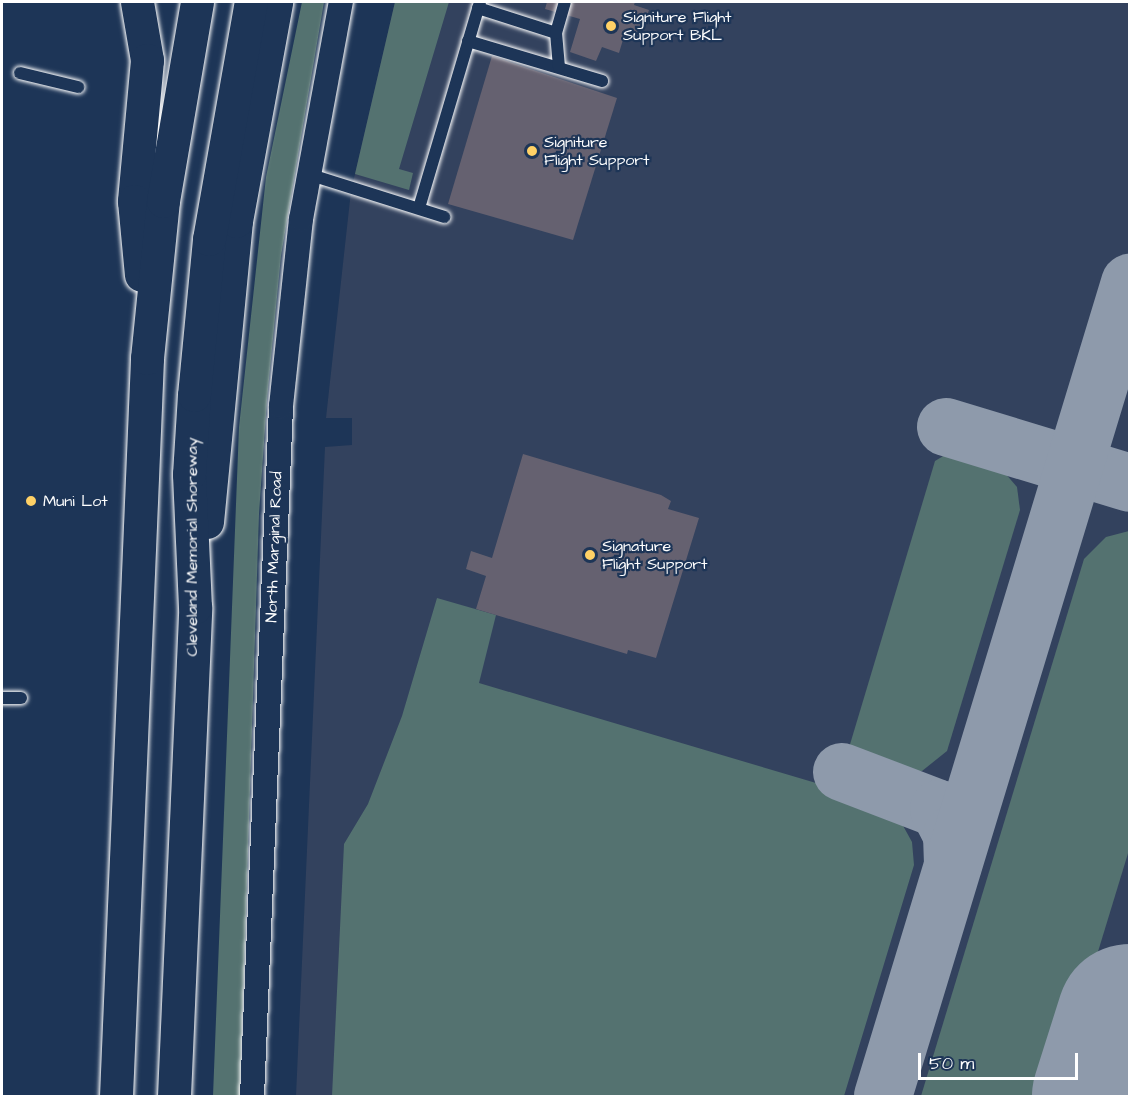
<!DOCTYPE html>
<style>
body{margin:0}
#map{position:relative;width:1131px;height:1098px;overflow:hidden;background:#1d3557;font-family:"Architects Daughter",sans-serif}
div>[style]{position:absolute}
.built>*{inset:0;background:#33425e}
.green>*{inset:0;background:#547270}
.taxiway>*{height:58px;margin:-29px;padding:0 29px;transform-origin:29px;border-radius:29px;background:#8e9aab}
.runway>*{height:146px;margin:-73px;padding:0 73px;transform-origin:73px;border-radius:73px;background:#8e9aab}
.building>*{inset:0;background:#656170}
.roads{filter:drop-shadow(0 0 2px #fff) drop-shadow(0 0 2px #fff)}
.service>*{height:12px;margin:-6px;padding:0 6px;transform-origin:6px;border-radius:6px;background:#1d3557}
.minor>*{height:24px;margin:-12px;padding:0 12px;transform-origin:12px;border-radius:12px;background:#1d3557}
.motorway>*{height:33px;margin:-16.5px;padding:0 16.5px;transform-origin:16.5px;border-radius:16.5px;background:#1d3557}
.dots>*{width:16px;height:16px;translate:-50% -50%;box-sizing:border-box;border:3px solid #1d3557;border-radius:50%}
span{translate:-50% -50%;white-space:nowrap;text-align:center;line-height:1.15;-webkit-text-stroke:4.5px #1d3557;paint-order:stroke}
.poi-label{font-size:16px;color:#fff}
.left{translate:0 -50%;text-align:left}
.street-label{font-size:16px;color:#fff}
.frame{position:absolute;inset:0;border:3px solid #fff;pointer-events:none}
.scale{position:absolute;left:918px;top:1053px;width:160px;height:27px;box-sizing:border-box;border:3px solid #fff;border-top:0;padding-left:8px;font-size:18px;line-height:21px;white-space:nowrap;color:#fff;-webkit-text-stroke:4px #1d3557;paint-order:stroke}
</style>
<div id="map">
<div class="built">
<i style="clip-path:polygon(395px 2px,1129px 2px,1129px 1096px,296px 1096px,325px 447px,352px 445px,352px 418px,326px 418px,351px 191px)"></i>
</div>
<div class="green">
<i style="clip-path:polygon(302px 2px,324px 2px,281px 256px,267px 400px,259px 514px,240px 1096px,213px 1096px,239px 427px,266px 177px)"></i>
<i style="clip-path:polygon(395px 2px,449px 2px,399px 169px,413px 173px,409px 190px,355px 174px)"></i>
<i style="clip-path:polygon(955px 449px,998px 465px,1017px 487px,1020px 510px,947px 751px,922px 771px,899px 772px,861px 761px,848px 751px,935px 461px)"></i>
<i style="clip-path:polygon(1129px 531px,1129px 850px,1054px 1096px,921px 1096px,1084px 559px,1106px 537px)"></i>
<i style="clip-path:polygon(437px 598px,496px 615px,479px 683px,860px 796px,883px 808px,901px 822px,912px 842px,914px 865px,844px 1096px,332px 1096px,344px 844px,368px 804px,402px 716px)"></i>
</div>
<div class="taxiway">
<i style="left:946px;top:427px;width:192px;rotate:16.9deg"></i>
<i style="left:842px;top:772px;width:104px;rotate:20.9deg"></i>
<i style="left:939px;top:809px;width:29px;rotate:63deg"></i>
<i style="left:952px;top:835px;width:29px;rotate:88deg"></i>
<i style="left:883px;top:1096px;width:850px;rotate:-73.1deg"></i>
</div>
<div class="runway">
<i style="left:1105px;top:1096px;width:83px;rotate:-72.4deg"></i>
</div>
<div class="building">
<i style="clip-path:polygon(547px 2px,635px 2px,634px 5px,649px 10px,640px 37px,625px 33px,619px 53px,602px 47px,596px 61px,570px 52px,580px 19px,545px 9px)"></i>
<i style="clip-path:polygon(492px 56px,617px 98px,573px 240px,448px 204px)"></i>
<i style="clip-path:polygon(523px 454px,661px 495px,671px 501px,668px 509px,699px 518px,656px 658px,628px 650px,627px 654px,476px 609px,486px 576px,466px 569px,471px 551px,492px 558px)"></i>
</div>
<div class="roads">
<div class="service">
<i style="left:478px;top:8px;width:82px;rotate:17.8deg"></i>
<i style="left:468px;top:41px;width:140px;rotate:16.6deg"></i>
<i style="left:559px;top:67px;width:34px;rotate:-95deg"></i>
<i style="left:556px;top:33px;width:32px;rotate:-74deg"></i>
<i style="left:20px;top:73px;width:60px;rotate:13.6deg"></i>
<i style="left:308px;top:174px;width:143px;rotate:17.5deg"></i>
<i style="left:419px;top:208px;width:215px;rotate:-73.5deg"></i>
<i style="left:2px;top:698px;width:19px"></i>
</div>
<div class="minor">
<i style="left:252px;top:1096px;width:691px;rotate:-87.59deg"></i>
<i style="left:281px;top:406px;width:188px;rotate:-83.9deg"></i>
<i style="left:301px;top:219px;width:221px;rotate:-79.6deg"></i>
</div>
<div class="motorway">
<i style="left:137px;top:2px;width:59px;rotate:80.2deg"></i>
<i style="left:147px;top:60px;width:142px;rotate:95.3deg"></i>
<i style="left:134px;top:201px;width:74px;rotate:84.6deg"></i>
<i style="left:207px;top:522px;width:302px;rotate:-84.5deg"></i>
<i style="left:236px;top:221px;width:223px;rotate:-79.6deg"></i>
<i style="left:116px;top:1096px;width:739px;rotate:-87.59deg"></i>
<i style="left:147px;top:358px;width:158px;rotate:-84.2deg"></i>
<i style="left:163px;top:201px;width:202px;rotate:-80.3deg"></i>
<i style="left:174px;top:1096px;width:489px;rotate:-87.5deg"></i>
<i style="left:195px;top:607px;width:133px;rotate:-92.6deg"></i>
<i style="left:189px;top:474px;width:79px;rotate:-86.4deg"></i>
<i style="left:194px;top:395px;width:157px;rotate:-84.5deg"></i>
<i style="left:209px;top:239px;width:241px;rotate:-80deg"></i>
</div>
</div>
<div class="dots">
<i style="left:611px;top:26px;background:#ffd166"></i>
<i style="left:532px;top:151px;background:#ffd166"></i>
<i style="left:31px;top:501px;background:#ffd166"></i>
<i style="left:590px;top:555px;background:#ffd166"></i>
</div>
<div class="poi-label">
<span class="left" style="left:623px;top:26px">Signiture Flight<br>Support BKL</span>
<span class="left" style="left:544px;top:151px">Signiture<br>Flight Support</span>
<span class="left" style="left:43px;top:501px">Muni Lot</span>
<span class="left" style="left:602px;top:555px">Signature<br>Flight Support</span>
</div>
<div class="street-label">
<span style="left:192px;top:547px;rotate:-90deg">Cleveland Memorial Shoreway</span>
<span style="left:274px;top:547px;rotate:-88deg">North Marginal Road</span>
</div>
<div class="frame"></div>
<div class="scale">50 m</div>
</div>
